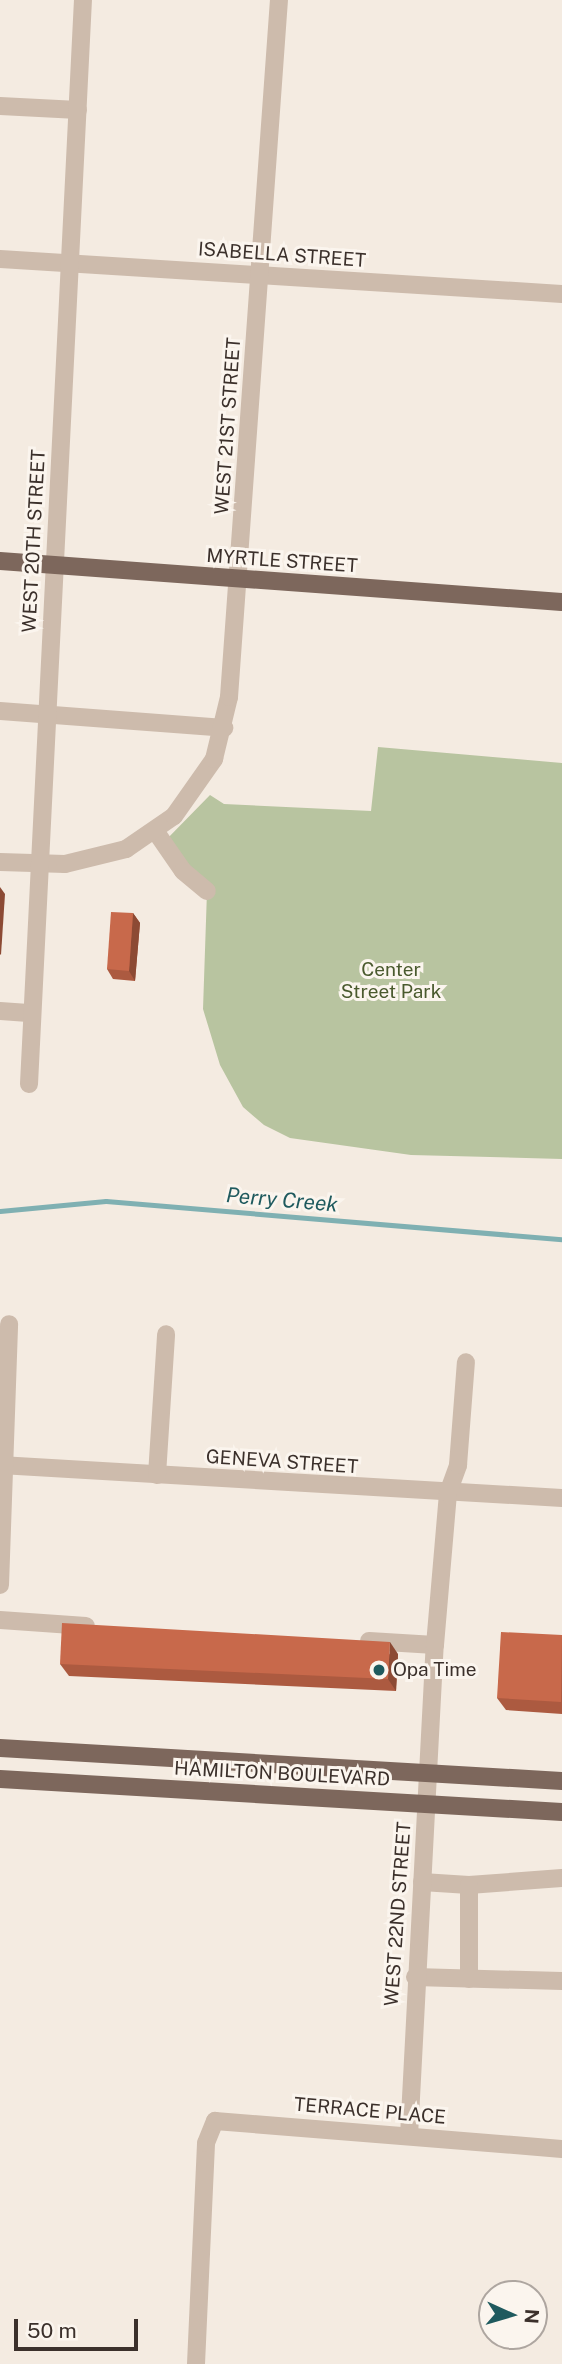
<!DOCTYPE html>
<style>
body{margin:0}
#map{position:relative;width:562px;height:2364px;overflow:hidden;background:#f4ebe1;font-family:"Public Sans",sans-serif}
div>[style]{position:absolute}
.green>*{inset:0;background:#b8c4a0}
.stream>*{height:5px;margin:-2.5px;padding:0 2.5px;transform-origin:2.5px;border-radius:2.5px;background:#7fb0b2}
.minor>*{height:18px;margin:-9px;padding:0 9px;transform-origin:9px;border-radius:9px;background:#cdbbac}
.major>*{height:18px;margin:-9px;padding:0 9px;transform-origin:9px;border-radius:9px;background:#7d675c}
.wall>*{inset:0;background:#ac5a40}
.shaded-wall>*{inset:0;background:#8c4a34}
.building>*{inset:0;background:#c8694b}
.dots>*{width:19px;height:19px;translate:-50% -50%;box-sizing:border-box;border:4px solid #fbf5ee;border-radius:50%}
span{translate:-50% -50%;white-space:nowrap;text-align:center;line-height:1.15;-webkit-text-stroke:6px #fbf5ee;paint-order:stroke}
.street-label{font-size:19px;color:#3b302b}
.park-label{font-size:19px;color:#4a5a2e}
.poi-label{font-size:19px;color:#3b302b}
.left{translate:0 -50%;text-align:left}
.water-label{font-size:21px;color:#1f5a5e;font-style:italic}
.north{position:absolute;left:478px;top:2280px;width:70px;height:70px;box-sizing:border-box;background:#fbf5ee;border:2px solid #aea6a0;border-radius:50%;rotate:94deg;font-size:19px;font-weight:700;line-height:28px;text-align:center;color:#3b302b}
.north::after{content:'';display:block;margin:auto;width:24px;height:32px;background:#1f5a5e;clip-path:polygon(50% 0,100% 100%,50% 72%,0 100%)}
.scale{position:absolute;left:14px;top:2319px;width:124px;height:32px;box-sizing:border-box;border:4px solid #3b302b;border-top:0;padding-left:9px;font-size:21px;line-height:24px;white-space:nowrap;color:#3b302b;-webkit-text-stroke:5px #fbf5ee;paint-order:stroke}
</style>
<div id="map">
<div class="green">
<i style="clip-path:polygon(378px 747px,562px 763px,562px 1159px,411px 1155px,290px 1138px,264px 1125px,243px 1107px,220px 1065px,203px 1009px,207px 891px,164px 842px,210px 795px,224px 804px,371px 811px)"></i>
</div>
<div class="stream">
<i style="left:0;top:1211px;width:106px;rotate:-5.4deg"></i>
<i style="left:106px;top:1201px;width:458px;rotate:4.8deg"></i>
</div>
<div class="minor">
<i style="left:0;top:106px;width:78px;rotate:2.9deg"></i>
<i style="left:0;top:259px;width:563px;rotate:3.56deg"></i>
<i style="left:0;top:711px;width:225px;rotate:4.3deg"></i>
<i style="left:156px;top:832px;width:47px;rotate:55.3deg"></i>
<i style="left:183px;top:871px;width:31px;rotate:40deg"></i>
<i style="left:0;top:862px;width:65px;rotate:1.8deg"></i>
<i style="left:65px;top:864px;width:63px;rotate:-13.8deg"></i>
<i style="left:126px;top:849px;width:58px;rotate:-34.5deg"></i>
<i style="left:174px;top:816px;width:70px;rotate:-54.9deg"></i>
<i style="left:214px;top:759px;width:64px;rotate:-76.4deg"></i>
<i style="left:229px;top:697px;width:699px;rotate:-85.9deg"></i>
<i style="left:0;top:1011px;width:32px;rotate:4deg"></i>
<i style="left:29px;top:1084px;width:1085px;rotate:-87.15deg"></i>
<i style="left:0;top:1465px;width:563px;rotate:3.36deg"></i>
<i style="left:157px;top:1475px;width:141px;rotate:-86.3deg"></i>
<i style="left:0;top:1585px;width:261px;rotate:-88deg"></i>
<i style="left:0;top:1620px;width:86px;rotate:4deg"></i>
<i style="left:369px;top:1641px;width:66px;rotate:3.5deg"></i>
<i style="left:422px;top:1882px;width:47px;rotate:3.7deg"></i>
<i style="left:469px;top:1885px;width:93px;rotate:-4.3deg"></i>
<i style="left:415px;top:1977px;width:147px;rotate:1.6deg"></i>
<i style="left:469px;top:1979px;width:94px;rotate:-90deg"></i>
<i style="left:409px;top:2136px;width:492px;rotate:-87deg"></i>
<i style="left:435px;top:1645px;width:153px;rotate:-85.1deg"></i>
<i style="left:448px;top:1493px;width:30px;rotate:-70deg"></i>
<i style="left:458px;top:1465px;width:103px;rotate:-85.6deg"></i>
<i style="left:196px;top:2364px;width:221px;rotate:-87.4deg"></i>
<i style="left:206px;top:2143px;width:24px;rotate:-68deg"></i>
<i style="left:215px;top:2121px;width:348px;rotate:4.6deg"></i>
</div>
<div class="major">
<i style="left:0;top:561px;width:563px;rotate:4.17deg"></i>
<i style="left:0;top:1748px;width:563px;rotate:3.36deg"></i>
<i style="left:0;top:1779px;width:563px;rotate:3.36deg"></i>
</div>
<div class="wall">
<i style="clip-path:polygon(133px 913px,140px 923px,135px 981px,113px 979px,107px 969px)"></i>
<i style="clip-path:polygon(562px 1635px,562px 1714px,506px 1710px,497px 1698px)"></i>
<i style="clip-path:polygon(398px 1654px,396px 1691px,69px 1676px,60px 1664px)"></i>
</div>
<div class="shaded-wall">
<i style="clip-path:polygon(0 887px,5px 894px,1px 955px,0 954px)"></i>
<i style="clip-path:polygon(133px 913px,140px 923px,135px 981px,129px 971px)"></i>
<i style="clip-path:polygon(390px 1642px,398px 1654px,396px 1691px,388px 1679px)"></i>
</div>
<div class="building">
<i style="clip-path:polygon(111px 912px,133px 913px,129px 971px,107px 969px)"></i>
<i style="clip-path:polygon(62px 1623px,390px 1642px,388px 1679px,60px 1664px)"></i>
<i style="clip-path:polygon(501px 1632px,562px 1635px,561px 1702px,497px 1698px)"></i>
</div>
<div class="dots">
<i style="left:379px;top:1670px;background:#1f5a5e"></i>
</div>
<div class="street-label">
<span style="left:282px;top:255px;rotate:4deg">ISABELLA STREET</span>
<span style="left:228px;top:426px;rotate:-86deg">WEST 21ST STREET</span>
<span style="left:34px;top:541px;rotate:-87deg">WEST 20TH STREET</span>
<span style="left:282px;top:561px;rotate:4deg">MYRTLE STREET</span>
<span style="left:282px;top:1462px;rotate:4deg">GENEVA STREET</span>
<span style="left:282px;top:1774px;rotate:3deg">HAMILTON BOULEVARD</span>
<span style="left:398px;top:1914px;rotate:-86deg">WEST 22ND STREET</span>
<span style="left:370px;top:2111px;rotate:5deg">TERRACE PLACE</span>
</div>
<div class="park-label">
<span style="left:391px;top:981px">Center<br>Street Park</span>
</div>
<div class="poi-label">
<span class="left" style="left:393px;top:1670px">Opa Time</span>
</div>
<div class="water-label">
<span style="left:282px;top:1200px;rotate:5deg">Perry Creek</span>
</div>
<div class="north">N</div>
<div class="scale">50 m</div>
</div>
